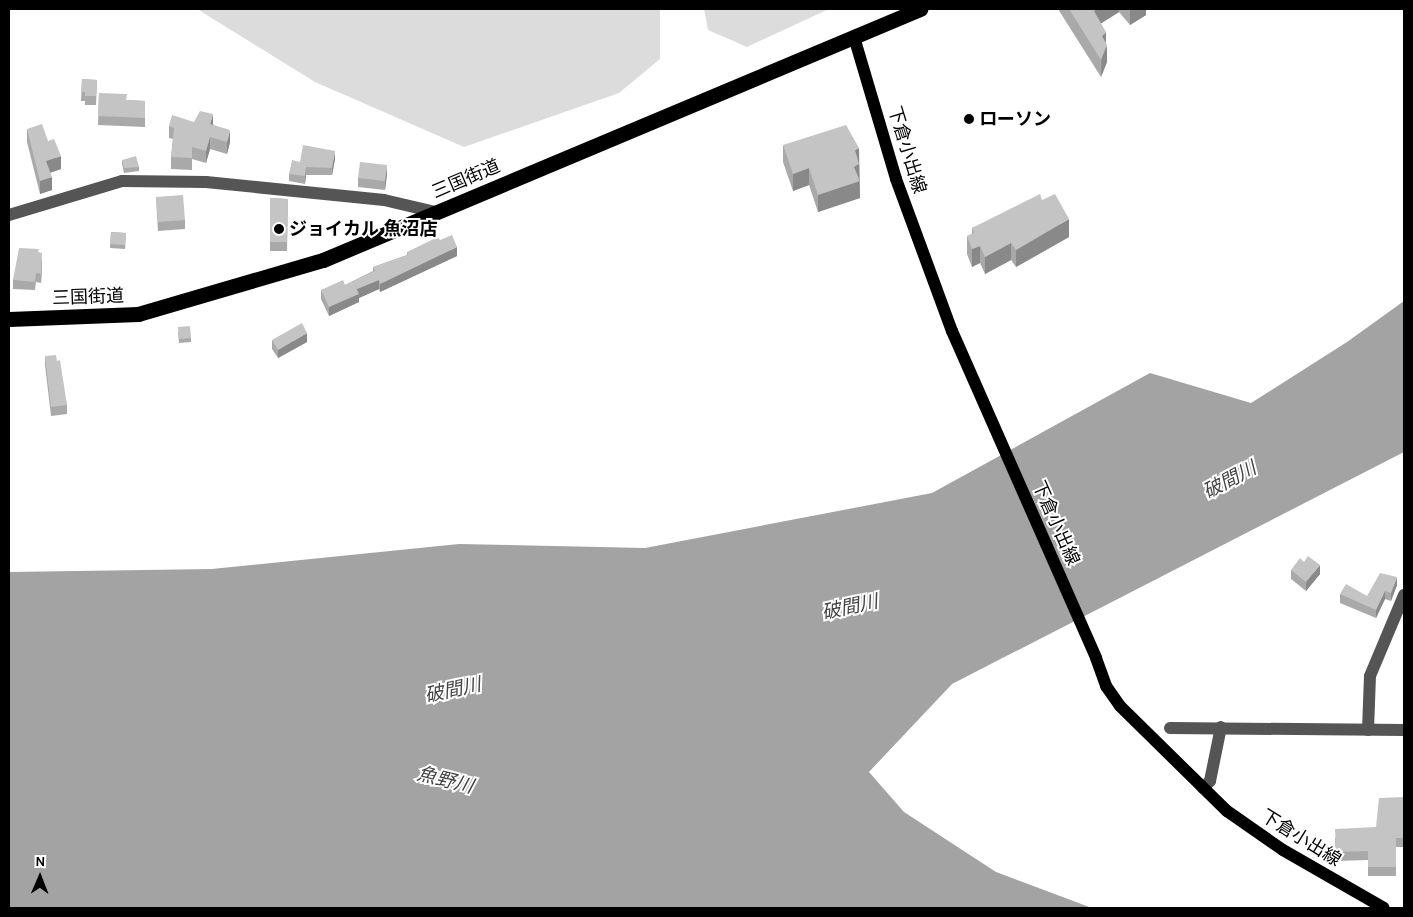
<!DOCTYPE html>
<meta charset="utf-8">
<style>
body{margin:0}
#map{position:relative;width:1413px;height:917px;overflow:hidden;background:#fff;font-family:Karla,"Noto Sans JP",sans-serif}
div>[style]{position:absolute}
.green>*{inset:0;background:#dcdcdc}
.water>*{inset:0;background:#a3a3a3}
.minor>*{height:12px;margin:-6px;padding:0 6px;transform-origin:6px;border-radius:6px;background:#555}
.major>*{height:12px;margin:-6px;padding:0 6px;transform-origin:6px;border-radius:6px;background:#000}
.highway>*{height:15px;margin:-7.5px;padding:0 7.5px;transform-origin:7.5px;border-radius:7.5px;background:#000}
.wall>*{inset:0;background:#a9a9a9}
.shaded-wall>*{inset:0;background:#898989}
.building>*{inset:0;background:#c4c4c4}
.dots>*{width:14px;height:14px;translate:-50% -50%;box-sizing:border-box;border:2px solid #fff;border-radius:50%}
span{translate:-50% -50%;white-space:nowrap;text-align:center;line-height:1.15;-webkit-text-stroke:4px #fff;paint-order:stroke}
.poi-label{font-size:18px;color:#000;font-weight:700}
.left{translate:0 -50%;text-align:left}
.street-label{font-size:18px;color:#000}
.water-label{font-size:19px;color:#444;font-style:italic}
.frame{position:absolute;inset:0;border:10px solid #000;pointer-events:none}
.north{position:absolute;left:15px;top:852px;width:50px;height:50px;-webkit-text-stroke:4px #fff;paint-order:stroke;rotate:1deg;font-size:14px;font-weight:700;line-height:20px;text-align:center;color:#000}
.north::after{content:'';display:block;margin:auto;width:18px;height:22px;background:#000;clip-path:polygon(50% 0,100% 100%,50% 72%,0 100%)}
</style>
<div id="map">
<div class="green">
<i style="clip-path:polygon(197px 9px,660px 9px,660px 59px,619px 93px,464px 147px,315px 82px)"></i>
<i style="clip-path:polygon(704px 9px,829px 9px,747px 47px,708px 30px)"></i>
</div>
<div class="water">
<i style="clip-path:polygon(1404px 301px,1404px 452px,952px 684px,869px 772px,904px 812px,996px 872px,1092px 908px,9px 908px,9px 572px,212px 569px,459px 544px,645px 548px,932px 493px,1150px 373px,1251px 403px,1347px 342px)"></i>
</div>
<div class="minor">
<i style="left:9px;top:215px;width:118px;rotate:-16.7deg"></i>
<i style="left:122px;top:181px;width:84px;rotate:0.7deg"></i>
<i style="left:206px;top:182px;width:179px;rotate:5.8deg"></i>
<i style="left:384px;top:200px;width:52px;rotate:13.2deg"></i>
<i style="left:1170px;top:728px;width:234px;rotate:0.5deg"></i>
<i style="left:1368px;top:730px;width:54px;rotate:-87.9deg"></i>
<i style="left:1370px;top:676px;width:88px;rotate:-67.2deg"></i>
<i style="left:1203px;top:788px;width:10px;rotate:-45deg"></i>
<i style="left:1210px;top:781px;width:55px;rotate:-78.5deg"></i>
</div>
<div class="major">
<i style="left:854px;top:37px;width:148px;rotate:73.5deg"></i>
<i style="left:896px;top:179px;width:162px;rotate:69.8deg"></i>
<i style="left:952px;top:331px;width:357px;rotate:66.2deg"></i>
<i style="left:1096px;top:658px;width:30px;rotate:70deg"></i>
<i style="left:1106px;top:686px;width:24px;rotate:55deg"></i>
<i style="left:1120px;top:706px;width:150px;rotate:44.5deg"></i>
<i style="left:1227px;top:811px;width:68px;rotate:34.9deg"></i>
<i style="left:1283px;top:850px;width:116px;rotate:29.9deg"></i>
</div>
<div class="highway">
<i style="left:9px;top:319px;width:129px;rotate:-2.2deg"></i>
<i style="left:138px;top:314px;width:193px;rotate:-16.3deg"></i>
<i style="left:323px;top:260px;width:648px;rotate:-22.8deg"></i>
</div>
<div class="wall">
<i style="clip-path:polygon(1058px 9px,1146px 9px,1146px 15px,1130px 25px,1119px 12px,1101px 23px,1106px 43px,1107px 62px,1101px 77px)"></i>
<i style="clip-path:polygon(82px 79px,97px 80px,96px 105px,85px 105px,85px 101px,81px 101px)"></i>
<i style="clip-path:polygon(99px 93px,127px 100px,145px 101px,145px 127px,98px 125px)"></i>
<i style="clip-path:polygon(194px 122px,213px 124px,230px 142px,227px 154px,210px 149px,206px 163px,192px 159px,192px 170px,171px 169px,171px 157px,173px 139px,169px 138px,169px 126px)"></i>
<i style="clip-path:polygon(27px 129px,48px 141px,61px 169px,50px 173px,52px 190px,40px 194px,27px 142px)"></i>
<i style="clip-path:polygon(783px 145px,859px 162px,860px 198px,818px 212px,809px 185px,793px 191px,783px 162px)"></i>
<i style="clip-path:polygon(335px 159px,332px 175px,306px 175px,305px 184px,289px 181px,289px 174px,300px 162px)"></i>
<i style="clip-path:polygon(122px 160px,139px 167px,139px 171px,124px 173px,122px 164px)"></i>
<i style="clip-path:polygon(387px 174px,385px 190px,358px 187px,358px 178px)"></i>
<i style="clip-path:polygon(156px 197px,185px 220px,185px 229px,158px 231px)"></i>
<i style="clip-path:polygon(270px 198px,288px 199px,287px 251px,270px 251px)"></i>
<i style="clip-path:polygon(1042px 200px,1069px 237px,1016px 267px,1011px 260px,985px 274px,980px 263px,972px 267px,967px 254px,967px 236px,972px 234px,972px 228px)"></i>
<i style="clip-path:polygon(111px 232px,126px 233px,125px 249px,110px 248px)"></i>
<i style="clip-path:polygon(440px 240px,457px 256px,380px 292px,379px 289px,359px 298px,359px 302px,329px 316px,321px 299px,321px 290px,345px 285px,373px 271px,373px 267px,407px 255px,407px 252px)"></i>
<i style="clip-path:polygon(39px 253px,42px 262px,41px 283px,36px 282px,35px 290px,13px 289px,13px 280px)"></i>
<i style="clip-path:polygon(178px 332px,191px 338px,191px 342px,179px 343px)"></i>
<i style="clip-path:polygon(272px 340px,307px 342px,278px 358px,272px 349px)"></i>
<i style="clip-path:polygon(45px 356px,57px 361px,67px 405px,67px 414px,51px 416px,45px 365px)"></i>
<i style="clip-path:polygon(1291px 570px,1320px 574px,1306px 591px,1291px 579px)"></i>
<i style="clip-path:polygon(1397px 585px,1391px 601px,1385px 599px,1376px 618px,1340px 603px,1340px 594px,1367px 596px)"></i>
<i style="clip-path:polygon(1404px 797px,1404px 847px,1396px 847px,1396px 876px,1368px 876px,1368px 860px,1336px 861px,1335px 838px,1376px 827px)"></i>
</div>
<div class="shaded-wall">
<i style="clip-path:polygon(1097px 9px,1119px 9px,1119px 12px,1094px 28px,1094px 11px)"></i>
<i style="clip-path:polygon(1130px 9px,1146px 9px,1146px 15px,1130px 25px)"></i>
<i style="clip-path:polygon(1106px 32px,1106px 48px,1107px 45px,1107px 62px,1101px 77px,1102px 36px)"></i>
<i style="clip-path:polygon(213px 114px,213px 127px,210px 124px)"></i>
<i style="clip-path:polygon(230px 130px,230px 142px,227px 154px,227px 142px)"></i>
<i style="clip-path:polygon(210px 137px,210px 149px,206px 163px,206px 151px)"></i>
<i style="clip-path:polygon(859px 148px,860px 198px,818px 212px,818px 195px,855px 150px)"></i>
<i style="clip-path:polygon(335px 151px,335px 159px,332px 175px,332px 168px)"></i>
<i style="clip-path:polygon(61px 156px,61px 169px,46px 174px,46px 161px)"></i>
<i style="clip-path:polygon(387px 165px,387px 174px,385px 190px,385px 181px)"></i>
<i style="clip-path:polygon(306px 167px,306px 175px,305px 184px,305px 176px)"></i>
<i style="clip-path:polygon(809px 168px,809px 185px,793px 191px,793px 174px)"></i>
<i style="clip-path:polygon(52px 177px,52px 190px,40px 194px,40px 181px)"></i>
<i style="clip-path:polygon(1069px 219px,1069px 237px,1016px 267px,1016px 250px)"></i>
<i style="clip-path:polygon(1011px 243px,1011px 260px,985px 274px,985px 257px)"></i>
<i style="clip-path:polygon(980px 246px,980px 263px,972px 267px,972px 249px)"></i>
<i style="clip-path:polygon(457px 247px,457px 256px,380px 292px,380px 284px)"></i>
<i style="clip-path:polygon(42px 253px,42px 262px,41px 283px,41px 274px)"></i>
<i style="clip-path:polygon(379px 280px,379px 289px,359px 298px,359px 302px,329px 316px,329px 307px,357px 289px)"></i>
<i style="clip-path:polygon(307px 333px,307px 342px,278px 358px,278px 350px)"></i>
<i style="clip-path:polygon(1320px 565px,1320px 574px,1306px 591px,1306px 582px)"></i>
<i style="clip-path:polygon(1397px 577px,1397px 585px,1391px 601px,1391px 593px)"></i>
<i style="clip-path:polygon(1385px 591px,1385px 599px,1376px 618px,1376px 610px)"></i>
</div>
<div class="building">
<i style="clip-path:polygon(1069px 9px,1097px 9px,1094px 11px,1106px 32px,1102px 36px,1107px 45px,1101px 60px)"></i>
<i style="clip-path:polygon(82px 79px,97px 80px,96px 96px,85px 96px,85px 92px,81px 92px)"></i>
<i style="clip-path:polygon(99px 93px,127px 94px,126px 100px,145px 101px,145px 118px,98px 116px)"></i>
<i style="clip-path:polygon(200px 111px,213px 114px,210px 124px,230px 130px,227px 142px,210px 137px,206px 151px,192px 147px,192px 158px,171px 157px,174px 128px,169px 126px,172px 115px,194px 122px)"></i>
<i style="clip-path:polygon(42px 124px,48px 141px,54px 139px,61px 156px,46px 161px,52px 177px,40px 181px,27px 129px)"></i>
<i style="clip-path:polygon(846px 125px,859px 148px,855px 150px,859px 164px,854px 167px,860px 181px,818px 195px,809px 168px,793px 174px,783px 145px)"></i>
<i style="clip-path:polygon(303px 145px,335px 151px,332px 168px,306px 167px,305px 176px,289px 174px,292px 160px,300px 162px)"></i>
<i style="clip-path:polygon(136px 156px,139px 167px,124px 168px,122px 160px)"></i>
<i style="clip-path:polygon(360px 162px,387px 165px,385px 181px,358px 178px)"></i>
<i style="clip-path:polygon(1040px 194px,1042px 200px,1055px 194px,1069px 219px,1016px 250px,1011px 243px,985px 257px,980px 246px,972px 249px,967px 236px,974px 233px,972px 228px)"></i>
<i style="clip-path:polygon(183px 195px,185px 220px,158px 222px,156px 197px)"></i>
<i style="clip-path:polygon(270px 198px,288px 199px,287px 242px,270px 242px)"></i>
<i style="clip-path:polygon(111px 232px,126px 233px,125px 245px,110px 244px)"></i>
<i style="clip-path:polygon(452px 235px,457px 247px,380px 284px,379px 280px,357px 289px,353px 281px,375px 271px,373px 267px,408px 255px,407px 252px,438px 237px,440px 240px)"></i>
<i style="clip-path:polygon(19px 248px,39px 249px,38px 252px,42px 253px,41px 274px,36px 273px,35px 282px,13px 280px)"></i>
<i style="clip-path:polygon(343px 280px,345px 285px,353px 281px,359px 294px,329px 307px,321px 290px)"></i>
<i style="clip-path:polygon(302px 323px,307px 333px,278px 350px,272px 340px)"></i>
<i style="clip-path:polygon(190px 326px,191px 338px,179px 339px,178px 327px)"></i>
<i style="clip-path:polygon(56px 355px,57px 361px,60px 360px,67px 405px,51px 407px,45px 356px)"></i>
<i style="clip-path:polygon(1308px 556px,1320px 565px,1306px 582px,1291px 570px,1300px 558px,1304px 562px)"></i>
<i style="clip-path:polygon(1380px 573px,1397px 577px,1391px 593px,1385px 591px,1376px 610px,1340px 594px,1346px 584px,1367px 596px)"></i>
<i style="clip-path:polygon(1404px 797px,1404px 838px,1396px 838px,1396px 867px,1368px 867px,1368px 851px,1336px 852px,1335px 829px,1376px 827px,1379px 798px)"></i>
</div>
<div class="dots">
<i style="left:969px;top:119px;background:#000"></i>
<i style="left:279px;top:229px;background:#000"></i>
</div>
<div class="poi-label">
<span class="left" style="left:979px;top:119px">ローソン</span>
<span class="left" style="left:289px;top:229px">ジョイカル 魚沼店</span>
</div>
<div class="street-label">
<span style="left:907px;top:150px;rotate:73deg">下倉小出線</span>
<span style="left:466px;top:179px;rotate:-23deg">三国街道</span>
<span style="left:88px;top:297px;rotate:-2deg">三国街道</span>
<span style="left:1056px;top:523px;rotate:66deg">下倉小出線</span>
<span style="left:1301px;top:838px;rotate:32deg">下倉小出線</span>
</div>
<div class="water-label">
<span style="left:1230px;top:481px;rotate:-28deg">破間川</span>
<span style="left:850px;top:608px;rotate:-12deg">破間川</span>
<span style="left:453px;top:691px;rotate:-12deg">破間川</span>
<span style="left:445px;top:781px;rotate:14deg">魚野川</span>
</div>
<div class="frame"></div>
<div class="north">N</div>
</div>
